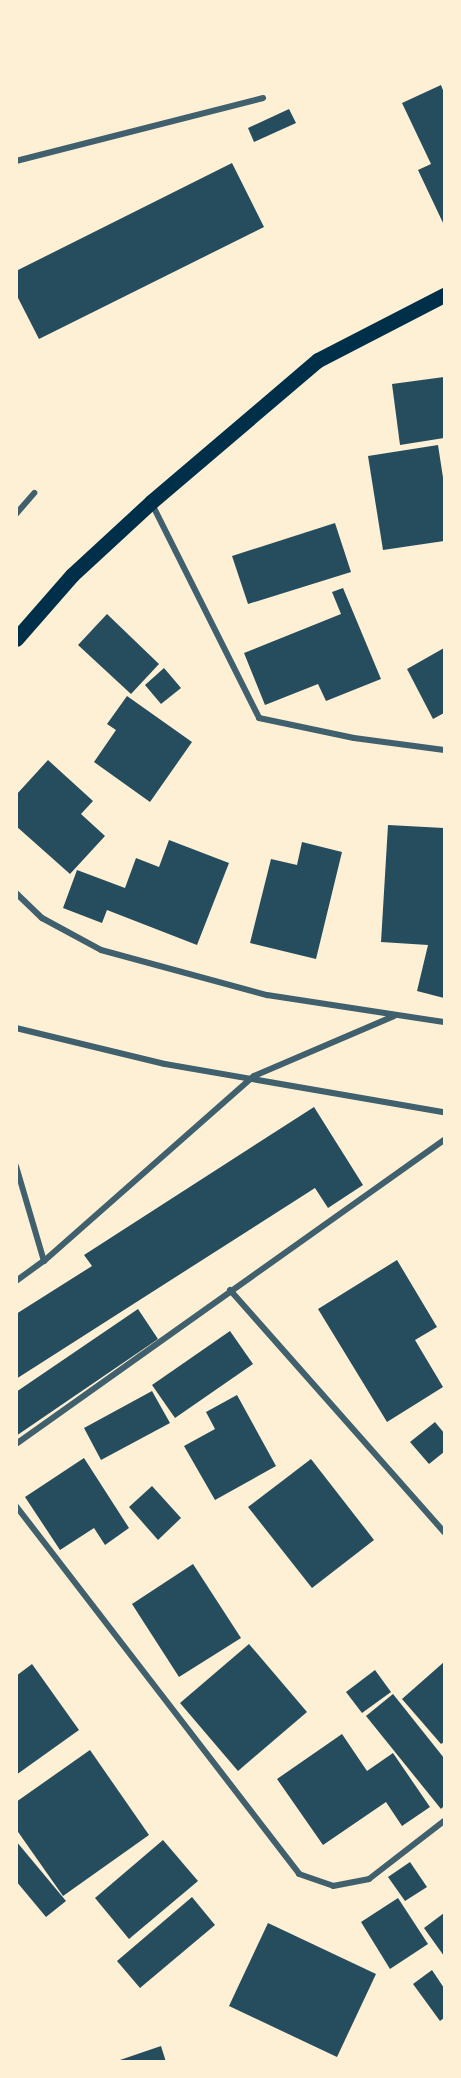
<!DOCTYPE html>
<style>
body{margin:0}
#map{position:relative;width:461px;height:2078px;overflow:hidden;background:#fdf0d5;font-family:Poppins,sans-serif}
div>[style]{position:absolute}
.building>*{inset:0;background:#264d5e}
.minor>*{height:6px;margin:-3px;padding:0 3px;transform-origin:3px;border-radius:3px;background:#3f606c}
.primary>*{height:15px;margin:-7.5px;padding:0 7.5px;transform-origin:7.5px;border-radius:7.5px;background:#003049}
span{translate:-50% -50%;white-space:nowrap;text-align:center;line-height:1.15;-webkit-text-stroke:4.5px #fdf0d5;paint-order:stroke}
.frame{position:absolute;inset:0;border:18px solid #fdf0d5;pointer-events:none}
</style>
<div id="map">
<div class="building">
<i style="clip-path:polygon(441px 85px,444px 93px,444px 225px,418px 170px,431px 164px,402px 103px)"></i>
<i style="clip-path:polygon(289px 109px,296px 123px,254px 142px,248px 128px)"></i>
<i style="clip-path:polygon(232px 163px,264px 227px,39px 339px,16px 294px,16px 271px)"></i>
<i style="clip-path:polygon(444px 377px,444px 438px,400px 445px,392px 384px)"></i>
<i style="clip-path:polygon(438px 445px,444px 484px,444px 541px,383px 550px,368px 456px)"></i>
<i style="clip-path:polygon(335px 523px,351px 572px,248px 604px,232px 556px)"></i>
<i style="clip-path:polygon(343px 588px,381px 679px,326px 701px,318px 684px,265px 705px,244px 653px,341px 614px,332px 592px)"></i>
<i style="clip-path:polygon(107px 614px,159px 664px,131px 694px,78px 645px)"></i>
<i style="clip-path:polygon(444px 648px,444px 713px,433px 719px,407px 669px)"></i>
<i style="clip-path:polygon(164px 668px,181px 688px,161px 704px,145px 685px)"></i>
<i style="clip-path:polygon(127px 696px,192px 742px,150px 802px,94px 762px,116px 730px,107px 724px)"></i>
<i style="clip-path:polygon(48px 760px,93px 801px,81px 814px,105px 836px,70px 874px,16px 826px,16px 795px)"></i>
<i style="clip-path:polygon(388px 825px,444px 828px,444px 998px,417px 991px,428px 945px,381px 942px)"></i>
<i style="clip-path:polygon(169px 840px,229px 863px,197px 945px,107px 910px,102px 923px,63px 908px,77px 870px,125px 888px,136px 858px,159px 867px)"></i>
<i style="clip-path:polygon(302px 842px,342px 852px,316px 959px,250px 943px,271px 859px,297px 865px)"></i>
<i style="clip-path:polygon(314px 1107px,363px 1185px,328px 1208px,315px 1188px,16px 1379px,16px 1314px,92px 1266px,84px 1255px)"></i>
<i style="clip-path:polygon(397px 1260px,437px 1327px,415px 1340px,443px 1387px,387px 1422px,318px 1309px)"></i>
<i style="clip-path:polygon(138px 1309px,158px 1339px,16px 1436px,16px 1392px)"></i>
<i style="clip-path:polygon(230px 1331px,253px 1364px,175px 1418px,152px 1385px)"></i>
<i style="clip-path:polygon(152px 1391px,170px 1423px,101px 1460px,84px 1428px)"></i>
<i style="clip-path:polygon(237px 1395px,276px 1466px,215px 1500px,184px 1446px,215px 1429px,206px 1412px)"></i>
<i style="clip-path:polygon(435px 1422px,444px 1433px,444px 1452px,429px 1464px,410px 1442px)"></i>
<i style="clip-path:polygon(84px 1458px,129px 1528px,105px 1545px,94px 1528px,60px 1550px,25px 1497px)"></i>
<i style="clip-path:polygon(311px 1459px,374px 1540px,312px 1588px,248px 1507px)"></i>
<i style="clip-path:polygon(152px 1486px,181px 1518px,158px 1540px,129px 1507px)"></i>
<i style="clip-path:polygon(193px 1564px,241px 1638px,179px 1677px,132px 1604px)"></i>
<i style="clip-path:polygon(249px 1644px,307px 1712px,238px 1771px,180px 1703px)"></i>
<i style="clip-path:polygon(444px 1662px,444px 1742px,441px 1744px,402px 1699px)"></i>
<i style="clip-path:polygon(32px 1664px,79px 1730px,16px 1775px,16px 1676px)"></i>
<i style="clip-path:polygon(375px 1670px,391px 1692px,362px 1713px,346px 1692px)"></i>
<i style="clip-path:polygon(393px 1694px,444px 1758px,444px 1806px,441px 1809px,366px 1716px)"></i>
<i style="clip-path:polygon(342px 1734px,367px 1771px,393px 1753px,430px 1807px,402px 1826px,386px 1802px,323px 1845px,277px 1779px)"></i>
<i style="clip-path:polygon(90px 1750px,149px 1835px,63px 1896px,16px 1829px,16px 1802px)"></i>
<i style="clip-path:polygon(163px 1840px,198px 1881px,129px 1939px,95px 1898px)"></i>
<i style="clip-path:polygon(16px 1841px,66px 1901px,46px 1917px,16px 1881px)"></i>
<i style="clip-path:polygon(410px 1862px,427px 1887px,405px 1901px,388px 1877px)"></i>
<i style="clip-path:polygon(192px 1897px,215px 1925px,140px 1988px,117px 1961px)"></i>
<i style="clip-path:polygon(398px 1898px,428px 1944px,390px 1969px,361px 1922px)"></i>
<i style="clip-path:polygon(444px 1913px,444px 1956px,424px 1928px)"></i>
<i style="clip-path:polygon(268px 1923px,376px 1974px,337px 2057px,229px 2006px)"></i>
<i style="clip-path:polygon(432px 1970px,444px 1988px,444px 2018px,440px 2021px,413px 1984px)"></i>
<i style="clip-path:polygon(161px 2046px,166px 2062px,117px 2062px,117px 2061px)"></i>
</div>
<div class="minor">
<i style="left:16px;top:161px;width:255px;rotate:-14.3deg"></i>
<i style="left:152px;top:504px;width:239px;rotate:63.4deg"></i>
<i style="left:259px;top:718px;width:97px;rotate:11.9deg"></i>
<i style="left:354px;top:738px;width:91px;rotate:7.6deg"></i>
<i style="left:16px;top:514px;width:28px;rotate:-49deg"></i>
<i style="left:16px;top:893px;width:36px;rotate:44deg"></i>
<i style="left:42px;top:918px;width:67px;rotate:28.5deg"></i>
<i style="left:101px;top:950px;width:172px;rotate:15.2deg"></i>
<i style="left:267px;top:995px;width:179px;rotate:8.7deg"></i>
<i style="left:16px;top:1028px;width:153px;rotate:13.6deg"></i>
<i style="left:165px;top:1064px;width:283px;rotate:9.8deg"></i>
<i style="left:16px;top:1166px;width:99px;rotate:73.6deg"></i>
<i style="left:16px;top:1281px;width:34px;rotate:-36deg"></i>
<i style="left:44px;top:1261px;width:280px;rotate:-41.4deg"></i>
<i style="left:254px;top:1076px;width:152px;rotate:-23.2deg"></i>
<i style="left:230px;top:1290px;width:323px;rotate:48.5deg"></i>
<i style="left:16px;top:1444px;width:525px;rotate:-35.39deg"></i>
<i style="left:16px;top:1506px;width:464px;rotate:52.4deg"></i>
<i style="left:299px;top:1874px;width:36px;rotate:19deg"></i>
<i style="left:333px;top:1886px;width:37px;rotate:-11deg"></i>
<i style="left:369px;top:1879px;width:95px;rotate:-37.7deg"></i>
</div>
<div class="primary">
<i style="left:16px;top:639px;width:85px;rotate:-48.8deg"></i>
<i style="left:72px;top:575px;width:108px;rotate:-42.7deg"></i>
<i style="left:151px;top:502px;width:219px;rotate:-40.4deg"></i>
<i style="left:318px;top:360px;width:142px;rotate:-27.3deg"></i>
</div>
<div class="frame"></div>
</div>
